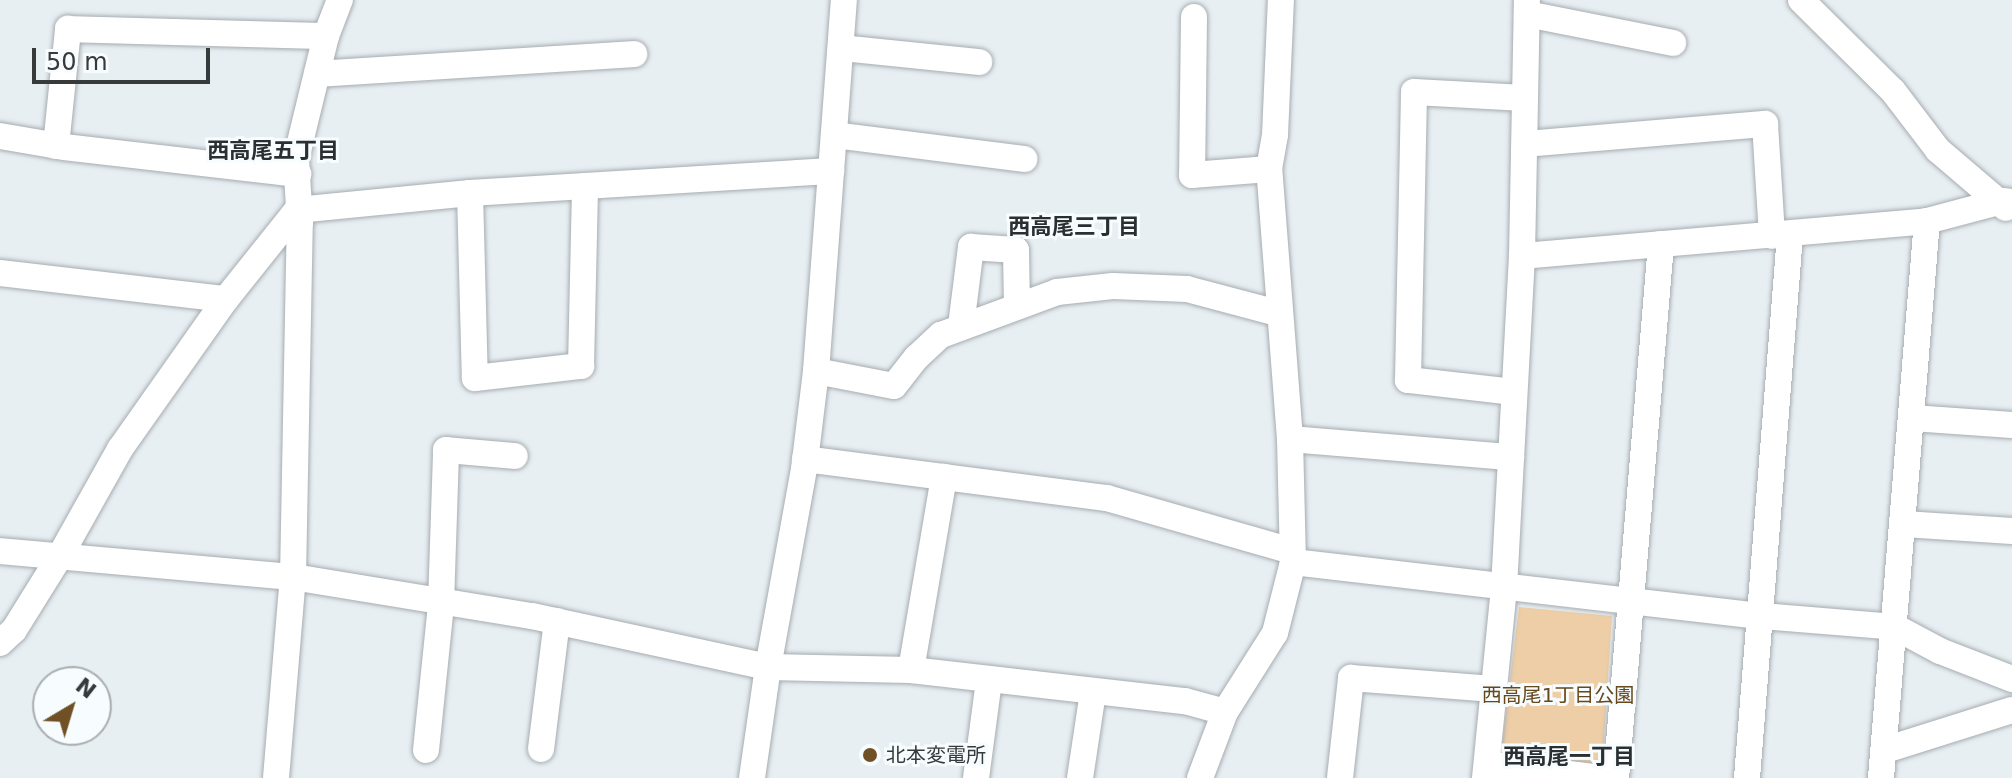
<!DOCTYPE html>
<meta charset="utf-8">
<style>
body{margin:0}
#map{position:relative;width:2012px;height:778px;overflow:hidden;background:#e8eff3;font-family:"DejaVu Sans","Noto Sans JP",sans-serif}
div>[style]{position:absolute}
.green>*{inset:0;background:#eecea6}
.roads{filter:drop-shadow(0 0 2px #a6acb0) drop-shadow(0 0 2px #a6acb0)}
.minor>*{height:26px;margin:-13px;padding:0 13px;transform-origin:13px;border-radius:13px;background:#fff}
.dots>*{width:22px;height:22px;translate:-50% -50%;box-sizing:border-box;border:4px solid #f7fcff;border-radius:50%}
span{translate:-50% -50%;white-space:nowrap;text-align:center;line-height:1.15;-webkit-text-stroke:6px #f7fcff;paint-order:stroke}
.park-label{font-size:20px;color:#67481c}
.poi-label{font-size:20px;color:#373a3b}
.left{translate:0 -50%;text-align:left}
.neighbourhood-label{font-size:22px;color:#2a2f32;font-weight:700}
.north{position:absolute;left:32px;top:666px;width:80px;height:80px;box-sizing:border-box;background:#f7fcff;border:2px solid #aaaeb1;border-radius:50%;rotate:38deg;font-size:22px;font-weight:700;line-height:32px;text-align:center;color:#373a3b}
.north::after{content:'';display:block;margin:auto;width:28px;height:36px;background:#705126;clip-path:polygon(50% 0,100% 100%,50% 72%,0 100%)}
.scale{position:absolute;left:32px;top:48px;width:178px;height:36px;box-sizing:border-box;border:4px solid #373a3b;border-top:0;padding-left:10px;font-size:24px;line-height:28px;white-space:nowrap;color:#373a3b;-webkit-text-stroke:6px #f7fcff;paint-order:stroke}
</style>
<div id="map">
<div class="green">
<i style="clip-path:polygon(1519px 607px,1612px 616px,1602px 770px,1501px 752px)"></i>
</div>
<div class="roads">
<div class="minor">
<i style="left:1801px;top:0;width:129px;rotate:44.7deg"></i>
<i style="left:1893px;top:91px;width:74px;rotate:52.7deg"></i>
<i style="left:1938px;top:150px;width:89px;rotate:40.5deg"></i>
<i style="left:1527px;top:14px;width:149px;rotate:11.2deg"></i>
<i style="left:1194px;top:17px;width:158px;rotate:90.7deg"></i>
<i style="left:1192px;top:175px;width:77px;rotate:-4.5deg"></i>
<i style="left:841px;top:48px;width:139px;rotate:5.8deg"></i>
<i style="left:317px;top:74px;width:318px;rotate:-3.6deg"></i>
<i style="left:834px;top:135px;width:192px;rotate:7.2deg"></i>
<i style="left:0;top:136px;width:65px;rotate:9.8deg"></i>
<i style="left:64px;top:147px;width:236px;rotate:6.6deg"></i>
<i style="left:1525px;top:144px;width:241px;rotate:-4.8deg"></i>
<i style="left:1765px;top:124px;width:112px;rotate:86.4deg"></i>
<i style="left:56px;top:146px;width:118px;rotate:-84.1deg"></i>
<i style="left:68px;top:29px;width:258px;rotate:1.6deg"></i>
<i style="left:470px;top:193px;width:185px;rotate:88.5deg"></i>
<i style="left:475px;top:378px;width:107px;rotate:-6.5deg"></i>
<i style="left:581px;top:366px;width:180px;rotate:-88.7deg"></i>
<i style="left:1522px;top:256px;width:407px;rotate:-4.9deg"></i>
<i style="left:1927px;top:221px;width:78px;rotate:-14.9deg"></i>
<i style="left:2002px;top:201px;width:10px;rotate:6deg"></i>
<i style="left:0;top:273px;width:227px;rotate:6.6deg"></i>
<i style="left:961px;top:326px;width:80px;rotate:-82.8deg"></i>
<i style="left:971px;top:247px;width:45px;rotate:3.8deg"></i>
<i style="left:1016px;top:250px;width:55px;rotate:89deg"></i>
<i style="left:816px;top:371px;width:79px;rotate:10.9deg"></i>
<i style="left:894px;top:386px;width:36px;rotate:-52deg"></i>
<i style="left:916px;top:358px;width:34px;rotate:-43deg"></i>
<i style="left:941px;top:335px;width:124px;rotate:-20.3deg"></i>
<i style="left:1057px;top:292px;width:56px;rotate:-6.1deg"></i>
<i style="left:1113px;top:286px;width:74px;rotate:2.3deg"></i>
<i style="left:1187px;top:289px;width:93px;rotate:14.9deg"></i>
<i style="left:1514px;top:392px;width:107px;rotate:-173.5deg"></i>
<i style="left:1408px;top:380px;width:288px;rotate:-88.8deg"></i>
<i style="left:1414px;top:92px;width:111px;rotate:3.1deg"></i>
<i style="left:1912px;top:418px;width:100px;rotate:4deg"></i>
<i style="left:1290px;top:439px;width:222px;rotate:4.7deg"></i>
<i style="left:805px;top:459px;width:305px;rotate:7.4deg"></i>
<i style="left:1107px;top:498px;width:192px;rotate:16deg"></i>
<i style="left:1904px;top:524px;width:108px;rotate:3.7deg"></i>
<i style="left:0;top:551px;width:294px;rotate:5.1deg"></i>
<i style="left:293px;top:577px;width:242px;rotate:9.3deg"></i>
<i style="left:532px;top:616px;width:241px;rotate:12.2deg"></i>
<i style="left:768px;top:667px;width:143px;rotate:1.2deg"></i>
<i style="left:911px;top:670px;width:276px;rotate:6.5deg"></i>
<i style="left:1185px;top:701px;width:41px;rotate:15.4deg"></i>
<i style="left:1293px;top:562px;width:472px;rotate:6.6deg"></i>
<i style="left:1762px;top:616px;width:133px;rotate:4.7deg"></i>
<i style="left:1895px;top:627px;width:51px;rotate:28.1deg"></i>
<i style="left:1940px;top:651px;width:77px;rotate:21.3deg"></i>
<i style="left:0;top:643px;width:19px;rotate:-43deg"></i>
<i style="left:14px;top:630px;width:87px;rotate:-58.1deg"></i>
<i style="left:60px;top:556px;width:123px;rotate:-60.7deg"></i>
<i style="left:120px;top:449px;width:184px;rotate:-54.8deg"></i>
<i style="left:226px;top:299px;width:114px;rotate:-51.4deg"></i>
<i style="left:297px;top:210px;width:174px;rotate:-5.6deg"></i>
<i style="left:470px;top:193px;width:362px;rotate:-3.5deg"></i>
<i style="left:911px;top:670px;width:196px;rotate:-80.3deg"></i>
<i style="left:541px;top:749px;width:129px;rotate:-82.9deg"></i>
<i style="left:426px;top:750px;width:147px;rotate:-84.1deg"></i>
<i style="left:441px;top:604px;width:154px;rotate:-88.1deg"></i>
<i style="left:446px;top:450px;width:69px;rotate:5deg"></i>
<i style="left:1885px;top:750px;width:133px;rotate:-17.5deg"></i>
<i style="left:1487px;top:764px;width:117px;rotate:6.9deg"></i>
<i style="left:276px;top:778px;width:202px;rotate:-85.2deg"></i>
<i style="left:293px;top:577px;width:354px;rotate:-88.9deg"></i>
<i style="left:300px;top:223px;width:64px;rotate:-93.6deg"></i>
<i style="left:296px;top:159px;width:127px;rotate:-76.3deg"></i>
<i style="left:326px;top:36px;width:39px;rotate:-69deg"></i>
<i style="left:752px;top:778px;width:112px;rotate:-81.8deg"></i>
<i style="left:768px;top:667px;width:201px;rotate:-79.7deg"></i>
<i style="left:804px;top:469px;width:99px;rotate:-83deg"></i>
<i style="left:816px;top:371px;width:372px;rotate:-85.7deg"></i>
<i style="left:976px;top:778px;width:99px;rotate:-82.4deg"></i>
<i style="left:1080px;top:778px;width:87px;rotate:-81.4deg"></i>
<i style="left:1200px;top:778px;width:71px;rotate:-69.3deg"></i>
<i style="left:1225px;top:712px;width:93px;rotate:-57.7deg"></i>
<i style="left:1275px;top:633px;width:73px;rotate:-75.8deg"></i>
<i style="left:1293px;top:562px;width:123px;rotate:-91.4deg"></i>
<i style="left:1290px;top:439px;width:271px;rotate:-94.4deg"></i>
<i style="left:1269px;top:169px;width:35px;rotate:-80deg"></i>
<i style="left:1275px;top:135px;width:135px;rotate:-87.5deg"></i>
<i style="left:1340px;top:778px;width:101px;rotate:-83.7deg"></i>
<i style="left:1351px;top:678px;width:143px;rotate:4.4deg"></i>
<i style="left:1485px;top:778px;width:191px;rotate:-84.3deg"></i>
<i style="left:1504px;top:588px;width:332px;rotate:-86.9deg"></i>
<i style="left:1522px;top:256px;width:256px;rotate:-88.9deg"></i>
<i style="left:1616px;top:778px;width:536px;rotate:-85.18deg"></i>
<i style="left:1747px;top:778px;width:545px;rotate:-85.47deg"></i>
<i style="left:1881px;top:778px;width:559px;rotate:-85.28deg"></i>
</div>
</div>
<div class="dots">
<i style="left:870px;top:755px;background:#705126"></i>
</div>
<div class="park-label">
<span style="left:1558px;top:695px">西高尾1丁目公園</span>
</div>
<div class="poi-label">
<span class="left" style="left:886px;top:755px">北本変電所</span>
</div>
<div class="neighbourhood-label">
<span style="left:273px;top:151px">西高尾五丁目</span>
<span style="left:1074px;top:227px">西高尾三丁目</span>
<span style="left:1569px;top:757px">西高尾一丁目</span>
</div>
<div class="north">N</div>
<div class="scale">50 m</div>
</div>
